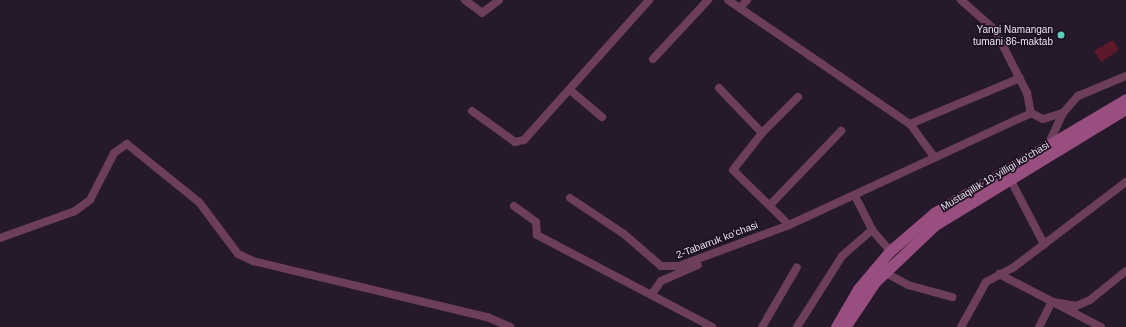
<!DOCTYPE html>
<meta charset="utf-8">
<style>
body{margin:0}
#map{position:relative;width:1126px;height:327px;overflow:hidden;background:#26192c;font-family:Helvetica,sans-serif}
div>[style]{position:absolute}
.green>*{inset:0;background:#5d1829}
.street>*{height:8px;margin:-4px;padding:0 4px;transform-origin:4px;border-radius:4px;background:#6d3e5b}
.secondary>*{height:11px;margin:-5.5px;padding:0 5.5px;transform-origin:5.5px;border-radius:5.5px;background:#984e7e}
.dots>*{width:11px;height:11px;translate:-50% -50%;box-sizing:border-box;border:2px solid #1d1022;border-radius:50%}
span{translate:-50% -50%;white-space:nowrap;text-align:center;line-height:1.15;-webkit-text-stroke:3.5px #1d1022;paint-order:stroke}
.poi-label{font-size:10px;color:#ece3f0}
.right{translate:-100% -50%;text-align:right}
.street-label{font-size:10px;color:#ece3f0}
</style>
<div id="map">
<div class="green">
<i style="clip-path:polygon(1113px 40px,1119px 50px,1101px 62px,1094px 51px)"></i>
</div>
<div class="street">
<i style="left:465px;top:0;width:21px;rotate:37deg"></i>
<i style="left:482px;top:13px;width:21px;rotate:-37deg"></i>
<i style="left:728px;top:0;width:220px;rotate:34.3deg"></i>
<i style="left:910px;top:124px;width:42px;rotate:53.7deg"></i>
<i style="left:961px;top:0;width:45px;rotate:41.4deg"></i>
<i style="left:995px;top:30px;width:71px;rotate:63.1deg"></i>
<i style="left:1027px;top:93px;width:20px;rotate:79deg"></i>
<i style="left:740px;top:8px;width:11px;rotate:-49deg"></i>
<i style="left:653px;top:59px;width:81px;rotate:-47deg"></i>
<i style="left:719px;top:88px;width:62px;rotate:46.3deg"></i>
<i style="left:570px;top:90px;width:42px;rotate:40.2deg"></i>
<i style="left:472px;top:111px;width:53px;rotate:35.8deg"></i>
<i style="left:515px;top:142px;width:9px;rotate:-13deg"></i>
<i style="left:524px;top:140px;width:188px;rotate:-48.2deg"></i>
<i style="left:1031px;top:113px;width:13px;rotate:27deg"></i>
<i style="left:1043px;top:119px;width:21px;rotate:-17deg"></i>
<i style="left:1063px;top:113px;width:23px;rotate:-49deg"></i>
<i style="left:1078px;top:96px;width:52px;rotate:-22.6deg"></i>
<i style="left:910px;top:124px;width:119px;rotate:-22.7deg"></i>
<i style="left:1048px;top:145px;width:35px;rotate:-65deg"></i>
<i style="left:1009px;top:177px;width:76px;rotate:62.4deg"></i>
<i style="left:855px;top:196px;width:38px;rotate:63deg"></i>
<i style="left:872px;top:230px;width:28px;rotate:49deg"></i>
<i style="left:570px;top:198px;width:65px;rotate:33.7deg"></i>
<i style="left:624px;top:234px;width:49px;rotate:40.9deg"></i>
<i style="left:661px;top:266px;width:18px"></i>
<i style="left:679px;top:266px;width:117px;rotate:-20.4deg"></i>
<i style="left:789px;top:225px;width:267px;rotate:-24.8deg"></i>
<i style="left:770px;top:205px;width:103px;rotate:-46.2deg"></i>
<i style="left:514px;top:206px;width:27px;rotate:36deg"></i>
<i style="left:536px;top:222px;width:13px;rotate:86deg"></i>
<i style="left:537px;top:235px;width:198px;rotate:27.7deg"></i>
<i style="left:789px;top:225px;width:78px;rotate:-135.5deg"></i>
<i style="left:733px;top:170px;width:47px;rotate:-51.9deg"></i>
<i style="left:762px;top:133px;width:51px;rotate:-45deg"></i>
<i style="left:0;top:238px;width:80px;rotate:-19.8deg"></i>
<i style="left:75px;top:211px;width:19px;rotate:-36deg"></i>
<i style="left:90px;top:200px;width:53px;rotate:-62.9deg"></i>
<i style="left:114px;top:153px;width:16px;rotate:-35deg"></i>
<i style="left:127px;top:144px;width:92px;rotate:38.9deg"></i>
<i style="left:199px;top:202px;width:65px;rotate:53.1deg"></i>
<i style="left:238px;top:254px;width:17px;rotate:25deg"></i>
<i style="left:253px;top:261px;width:241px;rotate:13.5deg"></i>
<i style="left:487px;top:317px;width:25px;rotate:23deg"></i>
<i style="left:880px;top:270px;width:32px;rotate:28deg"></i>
<i style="left:908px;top:285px;width:46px;rotate:15.3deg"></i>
<i style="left:999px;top:274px;width:115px;rotate:27.5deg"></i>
<i style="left:651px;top:295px;width:17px;rotate:-54deg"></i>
<i style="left:661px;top:281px;width:40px;rotate:-23.4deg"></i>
<i style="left:762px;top:327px;width:69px;rotate:-59.7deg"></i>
<i style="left:797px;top:327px;width:84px;rotate:-57.6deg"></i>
<i style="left:842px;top:256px;width:40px;rotate:-41deg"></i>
<i style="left:961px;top:327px;width:51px;rotate:-60.9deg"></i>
<i style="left:986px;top:282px;width:32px;rotate:-28deg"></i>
<i style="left:1014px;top:267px;width:141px;rotate:-37.2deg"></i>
<i style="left:1039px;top:327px;width:28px;rotate:-63deg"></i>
<i style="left:1052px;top:302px;width:24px;rotate:9deg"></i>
<i style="left:1076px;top:306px;width:15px;rotate:-23deg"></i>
<i style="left:1090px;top:300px;width:46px;rotate:-38.9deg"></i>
</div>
<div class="secondary">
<i style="left:836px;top:327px;width:44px;rotate:-59.9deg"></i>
<i style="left:858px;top:289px;width:50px;rotate:-49.9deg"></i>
<i style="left:890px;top:251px;width:58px;rotate:-40.8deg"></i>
<i style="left:934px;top:213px;width:223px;rotate:-30.7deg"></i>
<i style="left:845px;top:327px;width:54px;rotate:-56.3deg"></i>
<i style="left:875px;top:282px;width:83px;rotate:-43.5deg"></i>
<i style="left:935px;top:225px;width:223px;rotate:-31.3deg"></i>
</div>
<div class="dots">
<i style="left:1061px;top:35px;background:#5cceba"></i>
</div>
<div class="poi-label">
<span class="right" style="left:1053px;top:35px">Yangi Namangan<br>tumani 86-maktab</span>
</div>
<div class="street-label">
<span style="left:995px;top:176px;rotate:-31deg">Mustaqillik 10-yilligi ko'chasi</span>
<span style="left:717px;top:240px;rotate:-21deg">2-Tabarruk koʻchasi</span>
</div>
</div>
